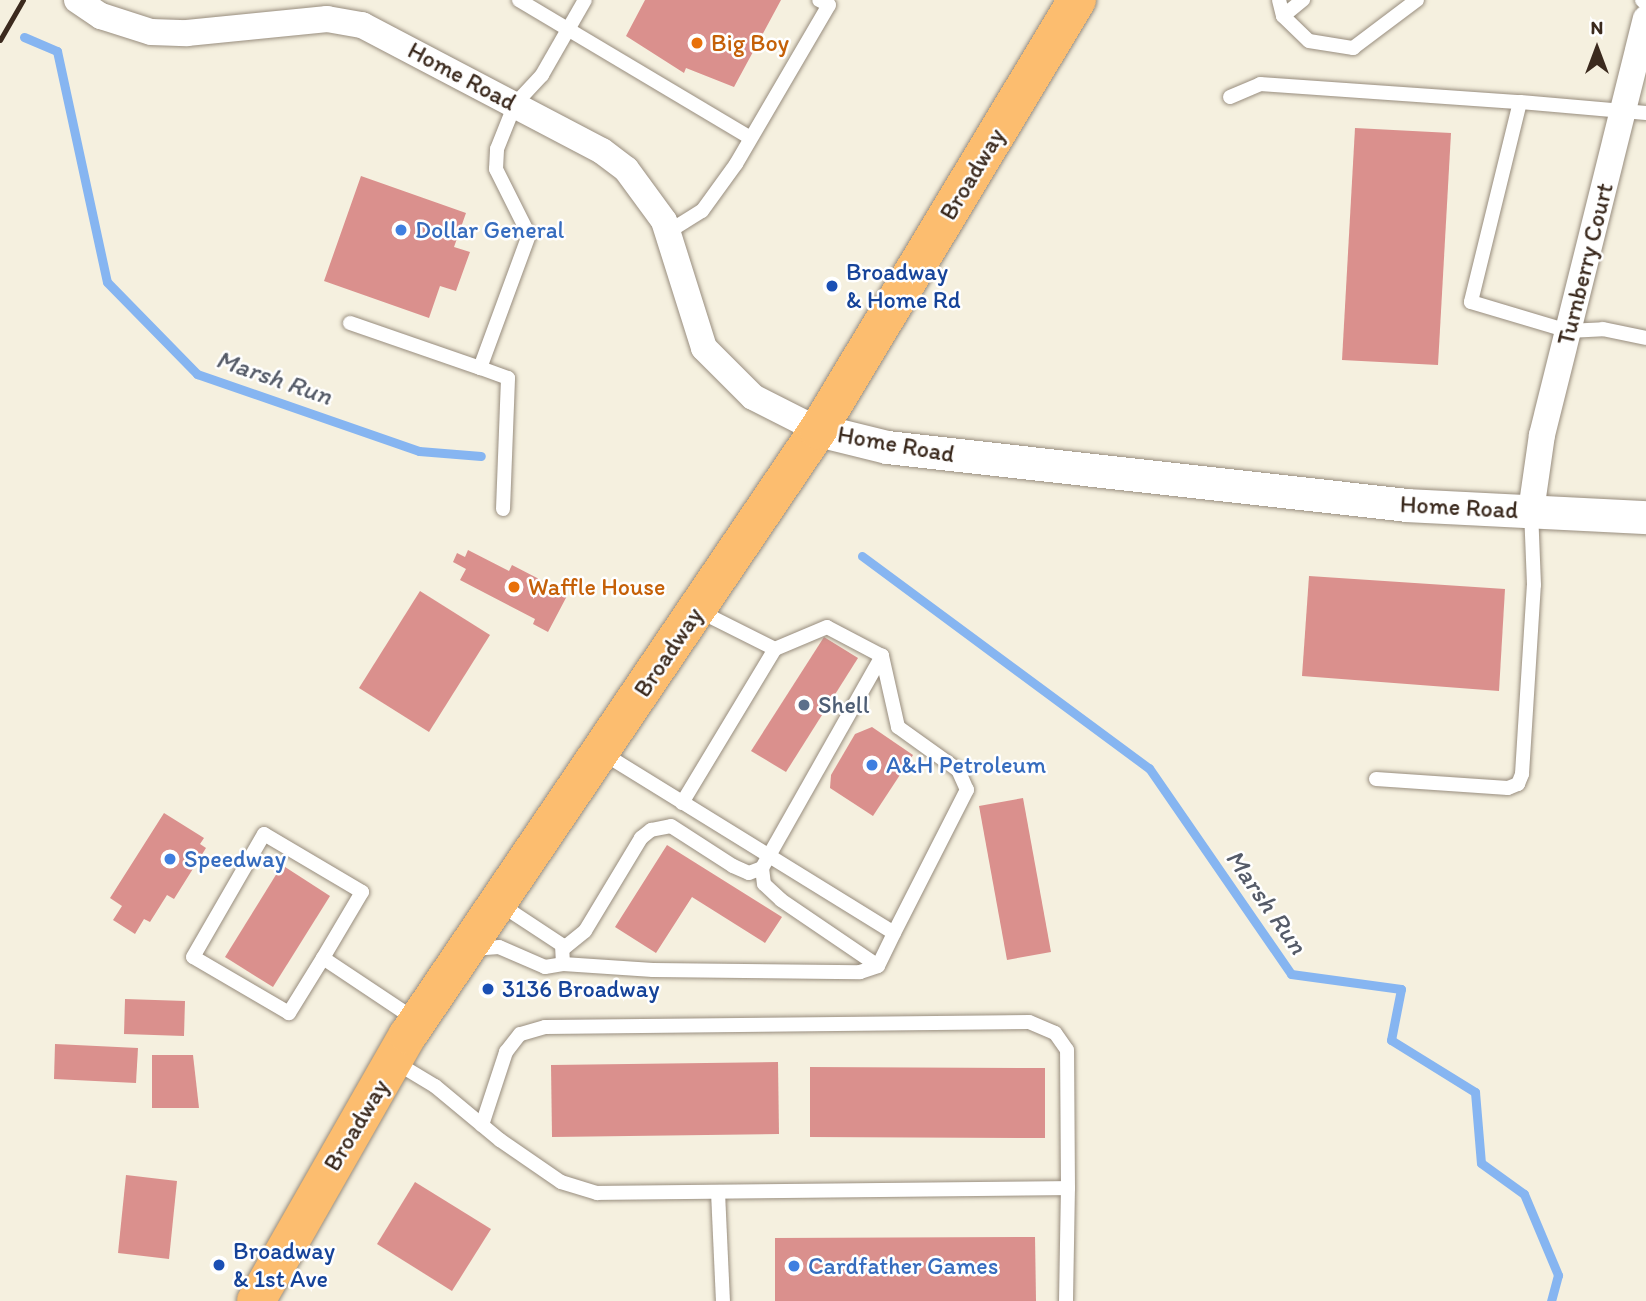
<!DOCTYPE html>
<style>
body{margin:0}
#map{position:relative;width:1646px;height:1301px;overflow:hidden;background:#f5f0df;font-family:Itim,sans-serif}
div>[style]{position:absolute}
.stream>*{height:9px;margin:-4.5px;padding:0 4.5px;transform-origin:4.5px;border-radius:4.5px;background:#86b5f1}
.building>*{inset:0;background:#da908d}
.roads{filter:drop-shadow(0 0 2px #988d7e) drop-shadow(0 0 2px #988d7e)}
.service>*{height:14px;margin:-7px;padding:0 7px;transform-origin:7px;border-radius:7px;background:#fff}
.minor>*{height:26px;margin:-13px;padding:0 13px;transform-origin:13px;border-radius:13px;background:#fff}
.tertiary>*{height:33px;margin:-16.5px;padding:0 16.5px;transform-origin:16.5px;border-radius:16.5px;background:#fff}
.primary>*{height:38px;margin:-19px;padding:0 19px;transform-origin:19px;border-radius:19px;background:#fcbd6f}
.rail>*{height:5px;margin:-2.5px;padding:0 2.5px;transform-origin:2.5px;border-radius:2.5px;background:#3b2a1e}
.dots>*{width:19px;height:19px;translate:-50% -50%;box-sizing:border-box;border:4px solid #fff;border-radius:50%}
span{translate:-50% -50%;white-space:nowrap;text-align:center;line-height:1.15;-webkit-text-stroke:5px #fff;paint-order:stroke}
.food-label{font-size:24px;color:#c56008}
.left{translate:0 -50%;text-align:left}
.street-label{font-size:24px;color:#3b2a1e}
.shop-label{font-size:24px;color:#366cbe}
.transit-label{font-size:24px;color:#164399}
.service-label{font-size:24px;color:#4e5e75}
.water-label{font-size:26px;color:#555b68;font-style:italic}
.north{position:absolute;left:1562px;top:14px;width:70px;height:70px;-webkit-text-stroke:5px #fff;paint-order:stroke;rotate:0deg;font-size:19px;font-weight:700;line-height:28px;text-align:center;color:#3b2a1e}
.north::after{content:'';display:block;margin:auto;width:24px;height:32px;background:#3b2a1e;clip-path:polygon(50% 0,100% 100%,50% 72%,0 100%)}
</style>
<div id="map">
<div class="stream">
<i style="left:24px;top:37px;width:36px;rotate:23deg"></i>
<i style="left:57px;top:51px;width:236px;rotate:77.8deg"></i>
<i style="left:107px;top:282px;width:129px;rotate:45.6deg"></i>
<i style="left:197px;top:374px;width:235px;rotate:19.1deg"></i>
<i style="left:419px;top:451px;width:62px;rotate:4.6deg"></i>
<i style="left:862px;top:556px;width:357px;rotate:36.5deg"></i>
<i style="left:1149px;top:768px;width:250px;rotate:55.4deg"></i>
<i style="left:1291px;top:974px;width:111px;rotate:7.8deg"></i>
<i style="left:1401px;top:989px;width:52px;rotate:101.1deg"></i>
<i style="left:1391px;top:1040px;width:99px;rotate:31.8deg"></i>
<i style="left:1475px;top:1092px;width:71px;rotate:85.2deg"></i>
<i style="left:1481px;top:1163px;width:53px;rotate:35.8deg"></i>
<i style="left:1524px;top:1194px;width:88px;rotate:67.2deg"></i>
<i style="left:1558px;top:1275px;width:27px;rotate:105deg"></i>
</div>
<div class="building">
<i style="clip-path:polygon(645px 0,781px 0,734px 87px,686px 68px,684px 73px,626px 36px)"></i>
<i style="clip-path:polygon(1355px 128px,1451px 133px,1438px 365px,1342px 360px)"></i>
<i style="clip-path:polygon(361px 176px,466px 213px,454px 247px,470px 252px,456px 291px,440px 286px,429px 318px,324px 281px)"></i>
<i style="clip-path:polygon(468px 550px,509px 571px,512px 565px,568px 594px,548px 632px,533px 624px,535px 619px,460px 580px,466px 569px,453px 562px,457px 553px,465px 557px)"></i>
<i style="clip-path:polygon(1309px 576px,1505px 589px,1499px 691px,1302px 676px)"></i>
<i style="clip-path:polygon(420px 591px,490px 635px,429px 732px,359px 688px)"></i>
<i style="clip-path:polygon(824px 637px,858px 658px,786px 772px,751px 751px)"></i>
<i style="clip-path:polygon(872px 727px,913px 755px,873px 816px,830px 788px,831px 775px,855px 734px)"></i>
<i style="clip-path:polygon(1023px 798px,1051px 952px,1007px 960px,979px 806px)"></i>
<i style="clip-path:polygon(164px 813px,204px 838px,200px 844px,206px 848px,174px 899px,167px 895px,150px 922px,144px 919px,135px 934px,113px 920px,122px 906px,110px 898px)"></i>
<i style="clip-path:polygon(667px 845px,782px 917px,765px 943px,692px 897px,656px 953px,615px 927px)"></i>
<i style="clip-path:polygon(282px 865px,330px 896px,273px 987px,225px 957px)"></i>
<i style="clip-path:polygon(125px 999px,185px 1001px,184px 1036px,124px 1034px)"></i>
<i style="clip-path:polygon(55px 1044px,138px 1048px,136px 1083px,54px 1079px)"></i>
<i style="clip-path:polygon(152px 1055px,193px 1055px,199px 1108px,152px 1108px)"></i>
<i style="clip-path:polygon(778px 1062px,779px 1134px,552px 1137px,551px 1065px)"></i>
<i style="clip-path:polygon(810px 1067px,1045px 1068px,1045px 1138px,810px 1137px)"></i>
<i style="clip-path:polygon(126px 1175px,177px 1181px,169px 1259px,118px 1253px)"></i>
<i style="clip-path:polygon(415px 1182px,491px 1229px,452px 1291px,377px 1244px)"></i>
<i style="clip-path:polygon(1035px 1237px,1036px 1301px,775px 1301px,775px 1238px)"></i>
</div>
<div class="roads">
<div class="service">
<i style="left:519px;top:0;width:268px;rotate:30.8deg"></i>
<i style="left:1279px;top:0;width:16px;rotate:76deg"></i>
<i style="left:1283px;top:16px;width:36px;rotate:44deg"></i>
<i style="left:1309px;top:41px;width:45px;rotate:9deg"></i>
<i style="left:1353px;top:48px;width:80px;rotate:-36.9deg"></i>
<i style="left:1642px;top:0;width:6px;rotate:45deg"></i>
<i style="left:1283px;top:16px;width:26px;rotate:-39deg"></i>
<i style="left:1230px;top:97px;width:33px;rotate:-23deg"></i>
<i style="left:1260px;top:84px;width:261px;rotate:4deg"></i>
<i style="left:1646px;top:113px;width:126px;rotate:-175deg"></i>
<i style="left:1520px;top:102px;width:206px;rotate:103.8deg"></i>
<i style="left:1471px;top:302px;width:101px;rotate:16.6deg"></i>
<i style="left:1568px;top:331px;width:35px;rotate:-3deg"></i>
<i style="left:1603px;top:329px;width:44px;rotate:11.8deg"></i>
<i style="left:668px;top:232px;width:40px;rotate:-32deg"></i>
<i style="left:702px;top:211px;width:58px;rotate:-54.1deg"></i>
<i style="left:736px;top:164px;width:184px;rotate:-59.7deg"></i>
<i style="left:829px;top:5px;width:11px;rotate:-153deg"></i>
<i style="left:350px;top:323px;width:138px;rotate:19.1deg"></i>
<i style="left:503px;top:509px;width:131px;rotate:-87.8deg"></i>
<i style="left:508px;top:378px;width:30px;rotate:-160deg"></i>
<i style="left:480px;top:368px;width:142px;rotate:-69.8deg"></i>
<i style="left:529px;top:235px;width:74px;rotate:-116.6deg"></i>
<i style="left:496px;top:169px;width:20px;rotate:-87deg"></i>
<i style="left:497px;top:149px;width:48px;rotate:-68.2deg"></i>
<i style="left:515px;top:104px;width:40px;rotate:-47deg"></i>
<i style="left:542px;top:75px;width:86px;rotate:-60.2deg"></i>
<i style="left:601px;top:752px;width:344px;rotate:31.7deg"></i>
<i style="left:894px;top:933px;width:161px;rotate:-63deg"></i>
<i style="left:967px;top:790px;width:22px;rotate:-114deg"></i>
<i style="left:958px;top:770px;width:74px;rotate:-144.4deg"></i>
<i style="left:898px;top:727px;width:73px;rotate:-102.7deg"></i>
<i style="left:882px;top:656px;width:62px;rotate:-152.2deg"></i>
<i style="left:827px;top:627px;width:56px;rotate:157.1deg"></i>
<i style="left:775px;top:649px;width:87px;rotate:-153.4deg"></i>
<i style="left:1376px;top:779px;width:132px;rotate:3.9deg"></i>
<i style="left:1508px;top:788px;width:11px;rotate:-22deg"></i>
<i style="left:1518px;top:784px;width:11px;rotate:-68deg"></i>
<i style="left:1522px;top:774px;width:189px;rotate:-86.4deg"></i>
<i style="left:1534px;top:585px;width:74px;rotate:-92.3deg"></i>
<i style="left:682px;top:803px;width:180px;rotate:-58.9deg"></i>
<i style="left:762px;top:868px;width:16px;rotate:83deg"></i>
<i style="left:764px;top:884px;width:23px;rotate:43deg"></i>
<i style="left:781px;top:900px;width:117px;rotate:34.2deg"></i>
<i style="left:564px;top:948px;width:27px;rotate:-39deg"></i>
<i style="left:585px;top:931px;width:109px;rotate:-58.9deg"></i>
<i style="left:641px;top:838px;width:13px;rotate:-39deg"></i>
<i style="left:651px;top:830px;width:20px;rotate:-11deg"></i>
<i style="left:671px;top:826px;width:74px;rotate:32.8deg"></i>
<i style="left:733px;top:866px;width:17px;rotate:24deg"></i>
<i style="left:749px;top:873px;width:14px;rotate:-21deg"></i>
<i style="left:762px;top:868px;width:244px;rotate:-60.5deg"></i>
<i style="left:472px;top:949px;width:27px;rotate:-4deg"></i>
<i style="left:499px;top:947px;width:50px;rotate:23.5deg"></i>
<i style="left:545px;top:967px;width:18px;rotate:-9deg"></i>
<i style="left:563px;top:964px;width:19px;rotate:-93deg"></i>
<i style="left:562px;top:945px;width:77px;rotate:-146.7deg"></i>
<i style="left:323px;top:958px;width:65px;rotate:121.7deg"></i>
<i style="left:289px;top:1013px;width:111px;rotate:-149.7deg"></i>
<i style="left:193px;top:957px;width:142px;rotate:-60deg"></i>
<i style="left:264px;top:834px;width:114px;rotate:30.6deg"></i>
<i style="left:362px;top:892px;width:77px;rotate:120.6deg"></i>
<i style="left:323px;top:958px;width:112px;rotate:33.7deg"></i>
<i style="left:563px;top:964px;width:90px;rotate:3.8deg"></i>
<i style="left:653px;top:970px;width:207px;rotate:0.6deg"></i>
<i style="left:860px;top:972px;width:19px;rotate:-18deg"></i>
<i style="left:878px;top:966px;width:37px;rotate:-64deg"></i>
<i style="left:395px;top:1062px;width:47px;rotate:31deg"></i>
<i style="left:435px;top:1086px;width:85px;rotate:39.7deg"></i>
<i style="left:500px;top:1140px;width:74px;rotate:34.5deg"></i>
<i style="left:561px;top:1182px;width:38px;rotate:17deg"></i>
<i style="left:597px;top:1193px;width:471px;rotate:-0.6deg"></i>
<i style="left:1068px;top:1188px;width:138px;rotate:-90.4deg"></i>
<i style="left:1067px;top:1050px;width:21px;rotate:-125deg"></i>
<i style="left:1055px;top:1033px;width:28px;rotate:-157deg"></i>
<i style="left:1029px;top:1022px;width:484px;rotate:179.4deg"></i>
<i style="left:545px;top:1027px;width:26px;rotate:164deg"></i>
<i style="left:520px;top:1034px;width:23px;rotate:128deg"></i>
<i style="left:506px;top:1052px;width:77px;rotate:108.2deg"></i>
<i style="left:718px;top:1192px;width:109px;rotate:87.4deg"></i>
<i style="left:1066px;top:1301px;width:113px;rotate:-89deg"></i>
</div>
<div class="minor">
<i style="left:77px;top:0;width:29px;rotate:34deg"></i>
<i style="left:101px;top:16px;width:52px;rotate:17.7deg"></i>
<i style="left:151px;top:32px;width:36px;rotate:2deg"></i>
<i style="left:187px;top:33px;width:141px;rotate:-5.7deg"></i>
<i style="left:327px;top:19px;width:36px;rotate:10deg"></i>
<i style="left:362px;top:25px;width:271px;rotate:27.7deg"></i>
<i style="left:602px;top:151px;width:30px;rotate:37deg"></i>
<i style="left:626px;top:169px;width:64px;rotate:53.8deg"></i>
<i style="left:664px;top:221px;width:133px;rotate:72.5deg"></i>
<i style="left:704px;top:348px;width:69px;rotate:45deg"></i>
<i style="left:753px;top:397px;width:73px;rotate:26.9deg"></i>
<i style="left:1531px;top:511px;width:77px;rotate:-81.8deg"></i>
<i style="left:1542px;top:435px;width:429px;rotate:-76deg"></i>
</div>
<div class="tertiary">
<i style="left:818px;top:430px;width:71px;rotate:13.8deg"></i>
<i style="left:887px;top:447px;width:523px;rotate:6.36deg"></i>
<i style="left:1407px;top:505px;width:239px;rotate:2.9deg"></i>
</div>
<div class="primary">
<i style="left:256px;top:1301px;width:306px;rotate:-60.3deg"></i>
<i style="left:408px;top:1035px;width:731px;rotate:-55.88deg"></i>
<i style="left:818px;top:430px;width:502px;rotate:-58.94deg"></i>
</div>
</div>
<div class="rail">
<i style="left:0;top:40px;width:46px;rotate:-60.1deg"></i>
</div>
<div class="dots">
<i style="left:697px;top:43px;background:#e8710a"></i>
<i style="left:401px;top:230px;background:#3f7fe0"></i>
<i style="left:832px;top:286px;background:#1a4fb4"></i>
<i style="left:514px;top:587px;background:#e8710a"></i>
<i style="left:804px;top:705px;background:#5c6f8a"></i>
<i style="left:872px;top:765px;background:#3f7fe0"></i>
<i style="left:170px;top:859px;background:#3f7fe0"></i>
<i style="left:488px;top:989px;background:#1a4fb4"></i>
<i style="left:219px;top:1265px;background:#1a4fb4"></i>
<i style="left:794px;top:1266px;background:#3f7fe0"></i>
</div>
<div class="food-label">
<span class="left" style="left:711px;top:43px">Big Boy</span>
<span class="left" style="left:528px;top:587px">Waffle House</span>
</div>
<div class="street-label">
<span style="left:462px;top:76px;rotate:28deg">Home Road</span>
<span style="left:972px;top:174px;rotate:-59deg">Broadway</span>
<span style="left:1585px;top:264px;rotate:-76deg">Turnberry Court</span>
<span style="left:896px;top:444px;rotate:10deg">Home Road</span>
<span style="left:1459px;top:507px;rotate:3deg">Home Road</span>
<span style="left:668px;top:652px;rotate:-56deg">Broadway</span>
<span style="left:356px;top:1125px;rotate:-59deg">Broadway</span>
</div>
<div class="shop-label">
<span class="left" style="left:415px;top:230px">Dollar General</span>
<span class="left" style="left:886px;top:765px">A&amp;H Petroleum</span>
<span class="left" style="left:184px;top:859px">Speedway</span>
<span class="left" style="left:808px;top:1266px">Cardfather Games</span>
</div>
<div class="transit-label">
<span class="left" style="left:846px;top:286px">Broadway<br>&amp; Home Rd</span>
<span class="left" style="left:502px;top:989px">3136 Broadway</span>
<span class="left" style="left:233px;top:1265px">Broadway<br>&amp; 1st Ave</span>
</div>
<div class="service-label">
<span class="left" style="left:818px;top:705px">Shell</span>
</div>
<div class="water-label">
<span style="left:274px;top:378px;rotate:19deg">Marsh Run</span>
<span style="left:1266px;top:902px;rotate:55deg">Marsh Run</span>
</div>
<div class="north">N</div>
</div>
